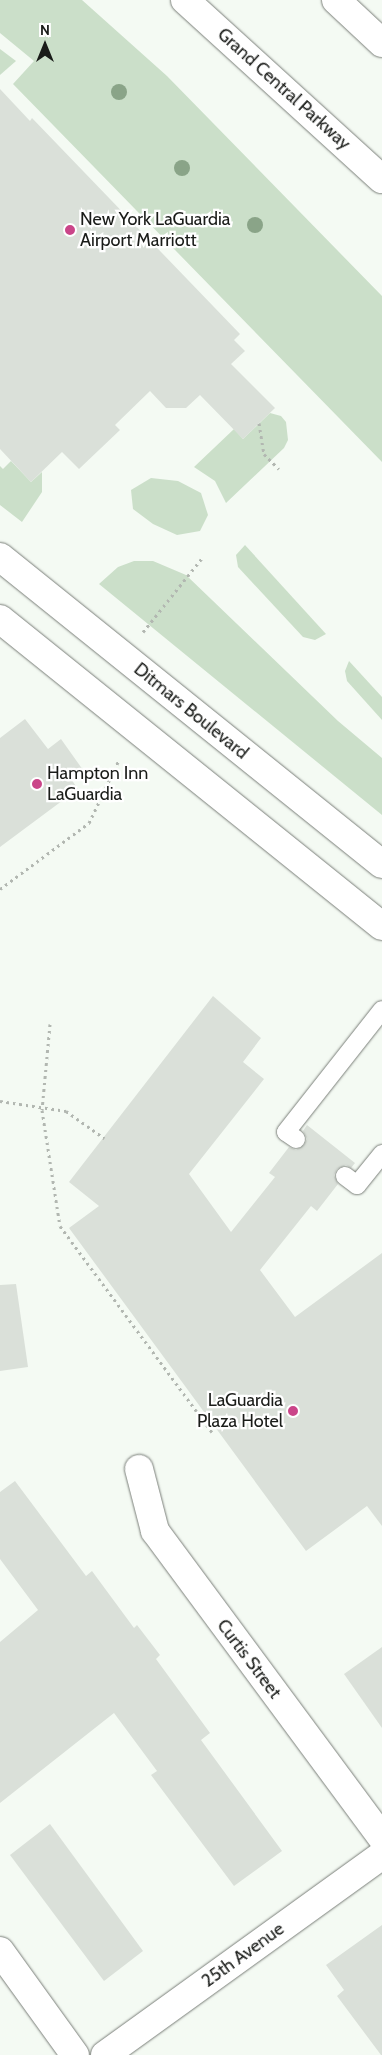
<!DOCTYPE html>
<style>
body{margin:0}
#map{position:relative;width:382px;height:2055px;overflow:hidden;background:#f4faf3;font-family:Cabin,sans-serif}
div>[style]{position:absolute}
.green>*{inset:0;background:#cbdfc9}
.building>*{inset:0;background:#dae0d9}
.path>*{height:3px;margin-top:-1.5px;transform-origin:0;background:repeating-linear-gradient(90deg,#b2b7b1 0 2.5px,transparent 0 6.5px)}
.roads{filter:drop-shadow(0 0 1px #7a7f79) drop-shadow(0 0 1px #7a7f79)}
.service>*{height:18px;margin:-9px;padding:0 9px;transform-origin:9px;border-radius:9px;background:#fff}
.minor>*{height:28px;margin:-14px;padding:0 14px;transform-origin:14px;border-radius:14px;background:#fff}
.tertiary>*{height:28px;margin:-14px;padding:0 14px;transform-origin:14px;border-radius:14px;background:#fff}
.motorway>*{height:28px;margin:-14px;padding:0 14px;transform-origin:14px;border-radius:14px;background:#fff}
.path-bridge>*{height:3px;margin-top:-1.5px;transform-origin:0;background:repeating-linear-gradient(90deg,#b2b7b1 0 2.5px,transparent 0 6.5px)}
.trees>*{width:16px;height:16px;margin:-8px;border-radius:50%;background:#8aa488}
.dots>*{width:14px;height:14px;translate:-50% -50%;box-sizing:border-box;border:2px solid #fff;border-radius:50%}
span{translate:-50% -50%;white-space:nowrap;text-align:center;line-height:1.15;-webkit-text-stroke:4.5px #fff;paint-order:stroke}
.street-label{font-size:18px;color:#1a1c19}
.poi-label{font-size:18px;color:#1a1c19}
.left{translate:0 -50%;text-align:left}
.right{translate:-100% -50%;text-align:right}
.north{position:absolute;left:20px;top:20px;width:50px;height:50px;-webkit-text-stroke:4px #fff;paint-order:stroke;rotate:0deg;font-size:14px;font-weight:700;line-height:20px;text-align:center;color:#1a1c19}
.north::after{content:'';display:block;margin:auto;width:18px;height:22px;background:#1a1c19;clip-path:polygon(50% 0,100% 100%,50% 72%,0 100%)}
</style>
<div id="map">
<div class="green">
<i style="clip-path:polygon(0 0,82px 0,167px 76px,382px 296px,382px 462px,13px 84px,34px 61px,0 33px)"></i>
<i style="clip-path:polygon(0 49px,16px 61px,0 75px)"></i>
<i style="clip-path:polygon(270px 413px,281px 416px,286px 422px,288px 440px,284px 448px,226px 503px,215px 481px,194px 467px,234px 429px,243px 439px)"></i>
<i style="clip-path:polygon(11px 461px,31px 482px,42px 472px,42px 492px,22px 522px,0 505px,0 466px,3px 469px)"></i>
<i style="clip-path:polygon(151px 478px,178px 481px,201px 493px,208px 515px,200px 531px,177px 535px,153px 524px,133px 509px,131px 490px)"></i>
<i style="clip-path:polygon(245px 545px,326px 634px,315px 640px,303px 637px,238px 567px,236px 555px)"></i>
<i style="clip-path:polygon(134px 561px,153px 561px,186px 575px,338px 721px,382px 758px,382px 815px,99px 584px,118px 567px)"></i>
<i style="clip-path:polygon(349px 661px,382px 697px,382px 720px,347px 681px,345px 671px)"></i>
</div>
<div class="building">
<i style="clip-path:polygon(0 89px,30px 121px,32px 118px,240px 334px,234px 340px,245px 351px,231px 364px,275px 408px,243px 439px,200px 395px,186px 408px,166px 408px,150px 391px,115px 425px,120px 430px,79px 469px,62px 452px,31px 482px,0 449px)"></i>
<i style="clip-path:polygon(25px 719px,48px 749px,61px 739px,83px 770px,71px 779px,78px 789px,0 847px,0 738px)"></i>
<i style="clip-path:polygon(213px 996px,261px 1038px,243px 1062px,264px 1079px,189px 1174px,231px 1232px,275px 1177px,269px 1173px,289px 1147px,296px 1150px,304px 1145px,307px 1139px,303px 1131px,307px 1125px,355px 1163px,351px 1168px,346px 1165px,337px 1169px,334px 1175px,338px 1184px,317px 1211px,311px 1206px,260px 1270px,295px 1317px,382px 1253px,382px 1526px,367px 1506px,306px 1551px,69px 1228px,99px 1206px,69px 1182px)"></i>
<i style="clip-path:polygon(16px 1284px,28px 1367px,0 1371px,0 1285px)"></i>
<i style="clip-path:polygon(15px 1481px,86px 1576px,92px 1571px,134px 1628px,137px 1625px,160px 1655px,156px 1659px,210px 1733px,201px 1740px,282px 1851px,234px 1886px,151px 1775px,157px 1771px,114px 1713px,0 1803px,0 1642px,38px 1610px,0 1559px,0 1492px)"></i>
<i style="clip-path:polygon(382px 1647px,382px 1728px,344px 1674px)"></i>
<i style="clip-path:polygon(50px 1824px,143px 1951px,104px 1981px,10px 1855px)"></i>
<i style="clip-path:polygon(382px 1925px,382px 2055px,381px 2055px,337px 1996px,344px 1990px,326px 1965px)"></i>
</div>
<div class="path">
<i style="left:259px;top:423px;width:31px;rotate:81deg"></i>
<i style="left:264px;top:454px;width:21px;rotate:45deg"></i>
<i style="left:143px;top:632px;width:95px;rotate:-51.4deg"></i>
<i style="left:0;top:889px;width:111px;rotate:-36.6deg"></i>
<i style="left:89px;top:823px;width:68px;rotate:-64.6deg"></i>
<i style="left:50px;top:1024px;width:86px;rotate:95.3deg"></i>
<i style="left:42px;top:1110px;width:117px;rotate:81.2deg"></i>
<i style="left:60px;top:1226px;width:256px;rotate:53.6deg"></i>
</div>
<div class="roads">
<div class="service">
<i style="left:296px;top:1139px;width:12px;rotate:-145deg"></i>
<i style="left:286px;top:1132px;width:155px;rotate:-51.8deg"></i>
<i style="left:345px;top:1176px;width:15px;rotate:37deg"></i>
<i style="left:357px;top:1185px;width:40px;rotate:-51deg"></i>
</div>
<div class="minor">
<i style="left:139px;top:1469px;width:64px;rotate:75.5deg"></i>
<i style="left:155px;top:1531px;width:382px;rotate:53.5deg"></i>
<i style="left:0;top:1951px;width:128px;rotate:54.2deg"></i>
<i style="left:105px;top:2055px;width:342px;rotate:-35.8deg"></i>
</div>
<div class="tertiary">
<i style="left:0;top:557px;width:490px;rotate:38.8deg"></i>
<i style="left:0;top:619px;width:490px;rotate:38.8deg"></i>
</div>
<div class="motorway">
<i style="left:185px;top:0;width:266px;rotate:42.3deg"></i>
<i style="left:336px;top:0;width:63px;rotate:43.1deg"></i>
</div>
</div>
<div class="path-bridge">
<i style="left:0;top:1101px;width:67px;rotate:8.6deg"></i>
<i style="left:66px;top:1111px;width:47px;rotate:35.4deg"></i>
</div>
<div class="trees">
<i style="left:119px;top:92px"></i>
<i style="left:182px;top:168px"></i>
<i style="left:255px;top:225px"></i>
</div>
<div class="dots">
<i style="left:70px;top:230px;background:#ca4589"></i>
<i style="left:37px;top:784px;background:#ca4589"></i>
<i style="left:293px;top:1411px;background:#ca4589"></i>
</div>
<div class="street-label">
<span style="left:284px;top:89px;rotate:42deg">Grand Central Parkway</span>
<span style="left:191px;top:711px;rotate:39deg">Ditmars Boulevard</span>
<span style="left:249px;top:1659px;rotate:53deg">Curtis Street</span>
<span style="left:243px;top:1955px;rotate:-36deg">25th Avenue</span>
</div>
<div class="poi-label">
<span class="left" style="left:80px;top:230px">New York LaGuardia<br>Airport Marriott</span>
<span class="left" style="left:47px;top:784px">Hampton Inn<br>LaGuardia</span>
<span class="right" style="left:283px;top:1411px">LaGuardia<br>Plaza Hotel</span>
</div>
<div class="north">N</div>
</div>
